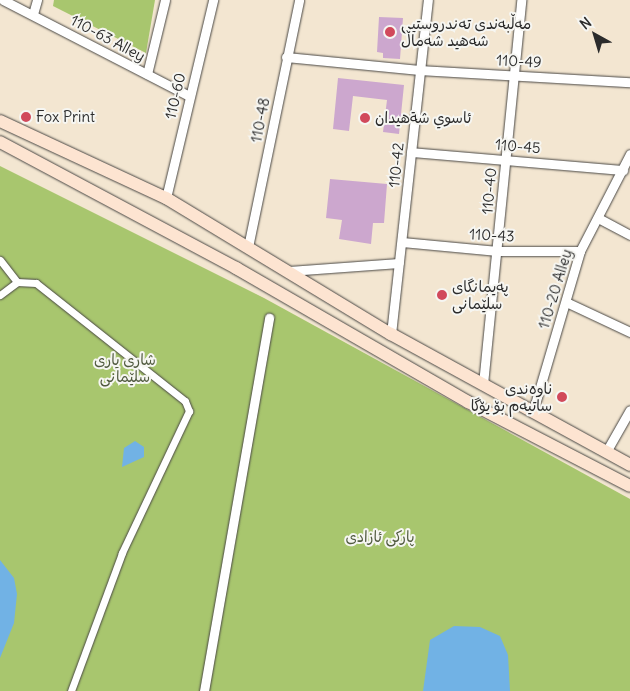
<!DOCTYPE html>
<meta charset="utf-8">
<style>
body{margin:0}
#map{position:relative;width:630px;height:691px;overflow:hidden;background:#f3e6d1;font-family:Delius,"Playpen Sans Arabic",sans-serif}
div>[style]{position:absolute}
.green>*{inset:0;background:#a8c66e}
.water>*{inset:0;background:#71b2e5}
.building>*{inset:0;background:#cca7ce}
.roads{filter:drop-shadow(0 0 1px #494744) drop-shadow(0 0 1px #494744)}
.pedestrian>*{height:7px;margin:-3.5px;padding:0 3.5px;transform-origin:3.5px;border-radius:3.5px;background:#fff}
.minor>*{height:9px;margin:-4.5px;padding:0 4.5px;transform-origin:4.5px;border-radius:4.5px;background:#fff}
.secondary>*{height:12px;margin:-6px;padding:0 6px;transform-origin:6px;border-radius:6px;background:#fde4d1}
.dots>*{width:14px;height:14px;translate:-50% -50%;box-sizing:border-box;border:2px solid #f6f6f2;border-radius:50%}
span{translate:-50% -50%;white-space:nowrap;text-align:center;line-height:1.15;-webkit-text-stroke:4px #f6f6f2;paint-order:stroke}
.poi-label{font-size:15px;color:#2b2b2b}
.left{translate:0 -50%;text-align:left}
.right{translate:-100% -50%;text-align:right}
.street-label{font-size:15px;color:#2b2b2b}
.park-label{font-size:15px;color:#505a3f}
.north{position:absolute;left:570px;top:10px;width:50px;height:50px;-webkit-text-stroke:4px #f6f6f2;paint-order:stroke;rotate:321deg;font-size:14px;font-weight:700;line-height:20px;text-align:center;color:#2b2b2b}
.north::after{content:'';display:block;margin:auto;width:18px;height:22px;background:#2b2b2b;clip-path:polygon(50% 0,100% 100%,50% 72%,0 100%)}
</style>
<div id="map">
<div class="green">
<i style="clip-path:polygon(54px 0,155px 0,146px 53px,53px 6px)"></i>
<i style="clip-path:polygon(0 166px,264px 298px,630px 499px,630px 691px,0 691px)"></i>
</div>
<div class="water">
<i style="clip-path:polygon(135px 441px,144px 447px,144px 457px,122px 467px,124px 448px)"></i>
<i style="clip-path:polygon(0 560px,14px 578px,17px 594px,14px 623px,0 658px)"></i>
<i style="clip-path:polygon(454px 626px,480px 627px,500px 636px,508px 655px,510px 691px,423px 691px,430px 640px)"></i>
</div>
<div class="building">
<i style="clip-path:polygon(379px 17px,403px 18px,400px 59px,383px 58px,383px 53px,377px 52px)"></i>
<i style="clip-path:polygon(338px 78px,404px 85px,399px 134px,383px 132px,387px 100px,353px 96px,349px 131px,333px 129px)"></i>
<i style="clip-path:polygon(330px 179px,387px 184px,384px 223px,373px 223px,371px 244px,339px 239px,342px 220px,326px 218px)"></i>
</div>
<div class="roads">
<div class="pedestrian">
<i style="left:0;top:260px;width:28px;rotate:52deg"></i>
<i style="left:0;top:295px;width:21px;rotate:-37deg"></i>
<i style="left:17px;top:282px;width:19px;rotate:3deg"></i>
<i style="left:36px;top:283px;width:190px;rotate:38.4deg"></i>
<i style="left:185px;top:401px;width:11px;rotate:68deg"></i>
<i style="left:189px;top:411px;width:157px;rotate:115.3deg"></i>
<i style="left:122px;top:553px;width:147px;rotate:110.3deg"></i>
</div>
<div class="minor">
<i style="left:3px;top:0;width:209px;rotate:27.3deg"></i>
<i style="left:33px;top:14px;width:15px;rotate:-74deg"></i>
<i style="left:286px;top:57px;width:134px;rotate:5.6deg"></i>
<i style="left:419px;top:70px;width:211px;rotate:3.3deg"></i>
<i style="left:147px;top:74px;width:76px;rotate:-76.3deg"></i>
<i style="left:411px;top:152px;width:213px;rotate:4.9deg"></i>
<i style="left:166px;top:198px;width:204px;rotate:-76.6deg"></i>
<i style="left:598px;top:218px;width:36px;rotate:28deg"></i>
<i style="left:402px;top:242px;width:96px;rotate:5.4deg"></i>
<i style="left:498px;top:251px;width:82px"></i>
<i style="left:248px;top:247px;width:252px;rotate:-78.3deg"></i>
<i style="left:289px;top:271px;width:110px;rotate:-4.2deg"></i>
<i style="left:566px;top:302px;width:71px;rotate:25.1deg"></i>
<i style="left:391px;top:334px;width:336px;rotate:-83.7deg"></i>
<i style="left:483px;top:384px;width:386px;rotate:-84.3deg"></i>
<i style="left:533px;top:411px;width:167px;rotate:-73.6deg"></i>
<i style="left:580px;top:251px;width:109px;rotate:-62.7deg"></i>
<i style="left:606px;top:452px;width:48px;rotate:-60.3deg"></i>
<i style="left:204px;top:691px;width:379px;rotate:-80.1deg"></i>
</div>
<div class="secondary">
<i style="left:0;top:121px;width:183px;rotate:24.9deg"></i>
<i style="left:166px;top:198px;width:263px;rotate:31.2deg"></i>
<i style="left:391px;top:334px;width:273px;rotate:28.7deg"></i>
<i style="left:0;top:142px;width:268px;rotate:28.1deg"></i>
<i style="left:236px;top:268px;width:268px;rotate:30deg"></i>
<i style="left:468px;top:402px;width:182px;rotate:27.4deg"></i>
</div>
</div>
<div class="dots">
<i style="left:390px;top:32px;background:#d1495b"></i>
<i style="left:26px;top:117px;background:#d1495b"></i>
<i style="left:365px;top:118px;background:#d1495b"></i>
<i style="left:442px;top:295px;background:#d1495b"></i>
<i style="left:562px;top:397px;background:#d1495b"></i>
</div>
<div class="poi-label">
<span class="left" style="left:401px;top:32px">مەڵبەندی تەندروستیی<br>شەهید شەماڵ</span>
<span class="left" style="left:36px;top:117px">Fox Print</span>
<span class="left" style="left:375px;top:118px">ئاسوي شةهيدان</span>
<span class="left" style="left:452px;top:295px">پەیمانگای<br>سلێمانی</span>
<span class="right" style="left:552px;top:397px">ناوەندی<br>ساتیەم بۆ یۆگا</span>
</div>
<div class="street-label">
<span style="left:108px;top:38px;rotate:28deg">110-63 Alley</span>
<span style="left:519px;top:61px;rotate:3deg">110-49</span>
<span style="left:175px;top:96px;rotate:-77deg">110-60</span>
<span style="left:260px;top:120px;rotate:-79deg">110-48</span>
<span style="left:518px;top:146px;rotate:5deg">110-45</span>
<span style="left:396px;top:165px;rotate:-84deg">110-42</span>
<span style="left:489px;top:191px;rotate:-85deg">110-40</span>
<span style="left:492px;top:235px;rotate:3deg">110-43</span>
<span style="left:555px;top:289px;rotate:-73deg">110-20 Alley</span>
</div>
<div class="park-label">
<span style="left:125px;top:368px">شاری یاری<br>سلێمانی</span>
<span style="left:380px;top:537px">پارکی ئازادی</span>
</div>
<div class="north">N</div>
</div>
